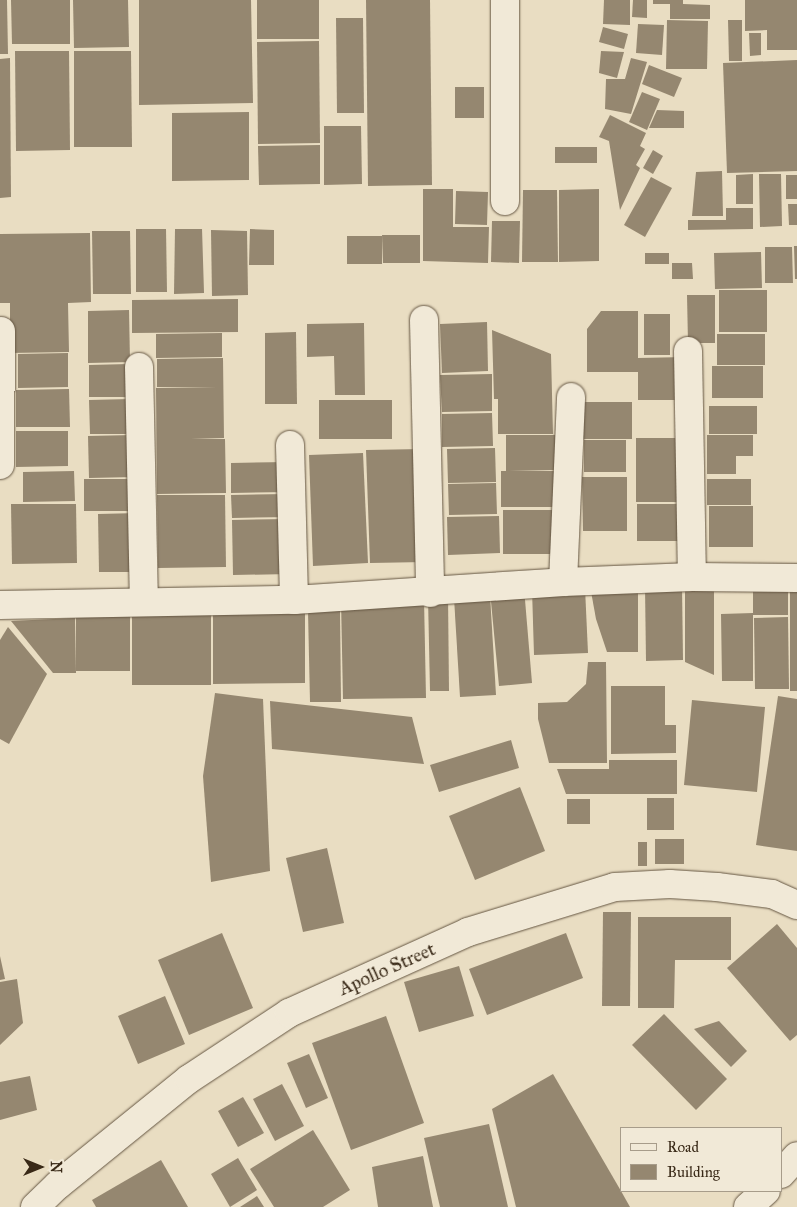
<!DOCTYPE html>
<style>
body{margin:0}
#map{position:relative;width:797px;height:1207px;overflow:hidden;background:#e9ddc2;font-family:"IM FELL Great Primer",serif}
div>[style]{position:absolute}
.building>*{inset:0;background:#958770}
.roads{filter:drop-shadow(0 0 1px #655642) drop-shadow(0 0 1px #655642)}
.minor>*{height:28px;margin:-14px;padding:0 14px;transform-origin:14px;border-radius:14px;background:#f1e9d7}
span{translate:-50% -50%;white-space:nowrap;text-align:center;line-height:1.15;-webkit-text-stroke:4.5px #f1e9d7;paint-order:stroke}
.street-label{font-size:19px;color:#392917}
.legend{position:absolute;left:620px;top:1127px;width:162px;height:65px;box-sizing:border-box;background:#f1e9d7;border:1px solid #a79c8a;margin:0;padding:6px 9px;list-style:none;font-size:15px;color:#392917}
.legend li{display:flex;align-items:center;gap:10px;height:25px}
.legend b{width:25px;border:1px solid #a79c8a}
.north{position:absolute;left:15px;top:1142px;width:50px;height:50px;-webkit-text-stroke:4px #f1e9d7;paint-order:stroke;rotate:90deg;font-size:14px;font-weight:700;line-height:20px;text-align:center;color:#392917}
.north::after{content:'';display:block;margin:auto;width:18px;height:22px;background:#392917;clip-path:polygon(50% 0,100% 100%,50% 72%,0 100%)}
</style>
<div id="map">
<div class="building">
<i style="clip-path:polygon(0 0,7px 0,8px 54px,0 54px)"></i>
<i style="clip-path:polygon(11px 0,70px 0,70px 44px,12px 44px)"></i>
<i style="clip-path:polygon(73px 0,128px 0,129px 47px,74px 48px)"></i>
<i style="clip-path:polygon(139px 0,251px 0,253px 103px,139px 105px)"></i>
<i style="clip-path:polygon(257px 0,319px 0,319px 39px,257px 39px)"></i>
<i style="clip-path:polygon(366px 0,430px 0,432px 185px,368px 186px)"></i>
<i style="clip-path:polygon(604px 0,630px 0,630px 25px,603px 24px)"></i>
<i style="clip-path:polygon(633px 0,647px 0,647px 18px,632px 17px)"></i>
<i style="clip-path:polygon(653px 0,683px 0,683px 4px,710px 5px,710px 19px,670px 19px,670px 4px,653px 4px)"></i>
<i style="clip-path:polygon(745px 0,797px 0,797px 50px,767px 50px,767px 30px,745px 31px)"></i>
<i style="clip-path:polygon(336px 18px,363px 18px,364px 113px,337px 113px)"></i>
<i style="clip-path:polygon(667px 20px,708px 21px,707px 69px,666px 69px)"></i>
<i style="clip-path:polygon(728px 20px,742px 20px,742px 61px,729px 61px)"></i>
<i style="clip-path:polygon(638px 24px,664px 25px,662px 55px,636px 53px)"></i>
<i style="clip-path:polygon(603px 27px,628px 34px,624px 49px,599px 42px)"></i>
<i style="clip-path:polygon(749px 33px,761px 33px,761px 55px,750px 56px)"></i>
<i style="clip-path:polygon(319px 41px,320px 143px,258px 144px,257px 42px)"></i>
<i style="clip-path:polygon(15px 51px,69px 51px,70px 150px,16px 151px)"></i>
<i style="clip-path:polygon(74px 51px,131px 51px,132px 147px,74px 147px)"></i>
<i style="clip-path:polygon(601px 51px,624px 52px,617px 78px,599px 73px)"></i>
<i style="clip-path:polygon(10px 58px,11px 197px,0 198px,0 59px)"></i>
<i style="clip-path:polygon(631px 58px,647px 62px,631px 114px,605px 109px,606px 79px,625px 79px)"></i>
<i style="clip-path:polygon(797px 60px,797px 171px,727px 173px,723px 63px)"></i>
<i style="clip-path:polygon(649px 65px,682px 78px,674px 97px,642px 84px)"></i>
<i style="clip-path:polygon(455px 87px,484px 87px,484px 118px,455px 118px)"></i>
<i style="clip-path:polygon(642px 92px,660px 99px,647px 130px,629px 122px)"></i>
<i style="clip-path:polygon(657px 110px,684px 111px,684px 128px,649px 128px)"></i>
<i style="clip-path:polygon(249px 112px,249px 180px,172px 181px,172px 113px)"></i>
<i style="clip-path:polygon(610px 115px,646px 133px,640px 146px,645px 149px,636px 165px,640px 168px,620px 210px,609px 141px,599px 137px)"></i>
<i style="clip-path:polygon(324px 126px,361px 126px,362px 184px,324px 185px)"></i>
<i style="clip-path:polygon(320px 145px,320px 184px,259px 185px,258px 146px)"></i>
<i style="clip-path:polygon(555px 147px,597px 147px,597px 163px,555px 163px)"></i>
<i style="clip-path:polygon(653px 150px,663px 156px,653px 174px,643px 168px)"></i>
<i style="clip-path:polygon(722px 171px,723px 216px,692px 216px,696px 172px)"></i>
<i style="clip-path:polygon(753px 174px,753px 204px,736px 204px,736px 175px)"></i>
<i style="clip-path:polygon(759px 174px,781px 174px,782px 226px,760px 227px)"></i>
<i style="clip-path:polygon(786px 175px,797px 175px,797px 199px,786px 199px)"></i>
<i style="clip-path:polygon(651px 177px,672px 188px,645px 237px,624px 225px)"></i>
<i style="clip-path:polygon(423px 189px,453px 189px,453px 227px,489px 227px,488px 263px,423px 261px)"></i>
<i style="clip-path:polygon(599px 189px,599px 261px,559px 262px,559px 190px)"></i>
<i style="clip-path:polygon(523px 190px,557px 190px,558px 262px,522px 262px)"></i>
<i style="clip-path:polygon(456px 191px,488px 192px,487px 225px,455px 224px)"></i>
<i style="clip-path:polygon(788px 204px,797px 204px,797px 225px,789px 225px)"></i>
<i style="clip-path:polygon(726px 208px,753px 208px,753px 229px,688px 230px,688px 220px,726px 220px)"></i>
<i style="clip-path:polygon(492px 221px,520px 221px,519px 263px,491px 262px)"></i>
<i style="clip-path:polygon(136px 229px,166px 229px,167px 292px,136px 292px)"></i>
<i style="clip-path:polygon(175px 229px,202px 229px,204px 293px,174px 294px)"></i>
<i style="clip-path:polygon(250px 229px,274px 230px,274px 265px,249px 265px)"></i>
<i style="clip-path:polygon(211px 230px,247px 231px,248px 295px,212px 296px)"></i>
<i style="clip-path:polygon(92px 231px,130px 231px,131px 294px,93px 294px)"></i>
<i style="clip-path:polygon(90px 233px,91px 302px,68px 303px,69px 352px,10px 353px,10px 303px,0 303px,0 234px)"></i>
<i style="clip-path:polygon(382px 235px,420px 235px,420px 263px,383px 263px)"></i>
<i style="clip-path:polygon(347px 236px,382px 236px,382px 264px,347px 264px)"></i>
<i style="clip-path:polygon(794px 246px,797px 246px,797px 279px,795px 279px)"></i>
<i style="clip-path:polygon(765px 247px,792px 247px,793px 283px,765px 283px)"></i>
<i style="clip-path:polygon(761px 252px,762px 288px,715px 289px,714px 253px)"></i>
<i style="clip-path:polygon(645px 253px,669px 253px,669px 264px,645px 264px)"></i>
<i style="clip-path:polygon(672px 263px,692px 263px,693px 279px,672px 279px)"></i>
<i style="clip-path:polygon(719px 290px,767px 290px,767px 332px,719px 332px)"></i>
<i style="clip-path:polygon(687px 295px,715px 295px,715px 343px,688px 343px)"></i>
<i style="clip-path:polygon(238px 299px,238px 332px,132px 333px,132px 300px)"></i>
<i style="clip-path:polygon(129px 310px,130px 362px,88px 363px,88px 311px)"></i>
<i style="clip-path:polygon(601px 311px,638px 311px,638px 358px,686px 357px,686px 400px,638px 400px,638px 372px,587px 372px,587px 329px)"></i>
<i style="clip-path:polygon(644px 314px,670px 314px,670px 355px,644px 355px)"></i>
<i style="clip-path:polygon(487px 322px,488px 371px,442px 373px,440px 324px)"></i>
<i style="clip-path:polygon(364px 323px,365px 395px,335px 395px,334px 356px,307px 357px,307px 324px)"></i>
<i style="clip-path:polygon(492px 330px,551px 354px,553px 434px,498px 434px,498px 399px,494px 399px)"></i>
<i style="clip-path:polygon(296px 332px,297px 404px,265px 404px,265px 333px)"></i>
<i style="clip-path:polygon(222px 333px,222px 357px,156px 358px,156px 334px)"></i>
<i style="clip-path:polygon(717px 334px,765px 334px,765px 365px,717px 365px)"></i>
<i style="clip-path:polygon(68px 353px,68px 387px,18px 388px,18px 354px)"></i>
<i style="clip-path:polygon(223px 358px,224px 438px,191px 439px,225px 439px,226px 493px,157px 494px,156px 388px,217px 387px,157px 387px,157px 359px)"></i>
<i style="clip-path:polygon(129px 364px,130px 397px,89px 397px,89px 365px)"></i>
<i style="clip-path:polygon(712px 366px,763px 366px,763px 398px,712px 398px)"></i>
<i style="clip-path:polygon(492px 374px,492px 411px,442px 412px,440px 375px)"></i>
<i style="clip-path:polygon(69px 389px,70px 427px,16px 427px,16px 390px)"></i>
<i style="clip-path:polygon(131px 399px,131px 434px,90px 434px,89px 400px)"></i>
<i style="clip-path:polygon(319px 400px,392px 400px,392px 439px,319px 439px)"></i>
<i style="clip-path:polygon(580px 402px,632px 402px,632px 439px,580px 439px)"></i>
<i style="clip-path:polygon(709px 406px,757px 406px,757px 434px,709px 434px)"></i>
<i style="clip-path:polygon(492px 413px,493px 446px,442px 447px,442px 414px)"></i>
<i style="clip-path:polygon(16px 431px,68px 431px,68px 466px,16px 467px)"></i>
<i style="clip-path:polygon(133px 435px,134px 477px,89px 478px,88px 436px)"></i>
<i style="clip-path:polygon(506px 435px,555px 435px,555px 470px,509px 471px,557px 471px,557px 507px,501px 507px,501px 471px,506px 471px)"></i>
<i style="clip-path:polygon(707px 435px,753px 435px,753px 456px,736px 456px,736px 474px,707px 474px)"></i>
<i style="clip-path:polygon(636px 438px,685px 438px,685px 502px,636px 502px)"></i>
<i style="clip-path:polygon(584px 440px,626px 440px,626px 472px,584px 472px)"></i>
<i style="clip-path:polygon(495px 448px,496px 482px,448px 483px,447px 449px)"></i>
<i style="clip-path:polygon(422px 449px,425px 562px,370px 563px,366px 450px)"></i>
<i style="clip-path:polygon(363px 453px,368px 563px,313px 566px,309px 455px)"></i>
<i style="clip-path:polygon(288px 462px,288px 492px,231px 493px,231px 463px)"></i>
<i style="clip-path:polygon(74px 471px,75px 501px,23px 502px,23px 472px)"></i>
<i style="clip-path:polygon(582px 477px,627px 477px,627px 531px,583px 531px)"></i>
<i style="clip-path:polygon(84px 479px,134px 479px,134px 511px,84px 511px)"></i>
<i style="clip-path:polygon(707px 479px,751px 479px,751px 505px,707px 505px)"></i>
<i style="clip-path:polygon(496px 483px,497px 514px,449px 515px,448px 484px)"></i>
<i style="clip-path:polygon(288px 494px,289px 517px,232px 518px,231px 495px)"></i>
<i style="clip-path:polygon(157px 495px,225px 495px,226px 567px,158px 568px)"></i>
<i style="clip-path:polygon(11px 504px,76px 504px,77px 563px,12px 564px)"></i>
<i style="clip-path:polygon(637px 504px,686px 504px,686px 541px,637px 541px)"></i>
<i style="clip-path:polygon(709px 506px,753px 506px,753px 547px,709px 547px)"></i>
<i style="clip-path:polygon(503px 510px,555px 510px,555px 554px,503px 554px)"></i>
<i style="clip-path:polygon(139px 513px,139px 572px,99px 572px,98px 514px)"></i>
<i style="clip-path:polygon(499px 516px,500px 553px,448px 555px,447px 517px)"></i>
<i style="clip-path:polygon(289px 519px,290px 574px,233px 575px,232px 520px)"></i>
<i style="clip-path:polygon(753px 580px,788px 580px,788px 615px,753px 615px,753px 681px,722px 681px,721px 614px,753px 613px)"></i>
<i style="clip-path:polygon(790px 582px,797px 582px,797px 691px,790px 691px)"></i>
<i style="clip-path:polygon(590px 586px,638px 586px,638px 652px,607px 652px,596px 619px)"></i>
<i style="clip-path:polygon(682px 586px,683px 660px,646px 661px,645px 587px)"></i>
<i style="clip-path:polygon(714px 587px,714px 675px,685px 662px,685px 588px)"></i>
<i style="clip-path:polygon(524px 588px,532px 683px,499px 686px,490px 591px)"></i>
<i style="clip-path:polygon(585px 588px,588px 653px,534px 655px,532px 589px)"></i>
<i style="clip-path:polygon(490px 595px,496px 695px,460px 697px,454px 598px)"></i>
<i style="clip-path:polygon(448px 596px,449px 691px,430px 691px,428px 597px)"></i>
<i style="clip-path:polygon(424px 599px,426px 698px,343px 699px,341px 600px)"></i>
<i style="clip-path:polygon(305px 607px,305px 683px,213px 684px,213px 609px)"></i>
<i style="clip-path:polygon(132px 611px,211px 611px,211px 685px,132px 685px)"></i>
<i style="clip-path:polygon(308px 611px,340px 611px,341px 702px,310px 702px)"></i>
<i style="clip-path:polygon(76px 612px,130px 612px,130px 671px,76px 671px)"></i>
<i style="clip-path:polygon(788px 617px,789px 689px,755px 689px,754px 618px)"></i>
<i style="clip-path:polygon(75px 618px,76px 673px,53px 673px,11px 621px)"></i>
<i style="clip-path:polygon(8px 627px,47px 674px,9px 744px,0 739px,0 640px)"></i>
<i style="clip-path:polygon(588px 662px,606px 662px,607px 763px,549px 763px,538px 719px,538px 703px,567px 702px,586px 684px)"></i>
<i style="clip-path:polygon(611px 686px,665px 686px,665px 725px,676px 725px,676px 753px,611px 754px)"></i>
<i style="clip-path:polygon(215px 693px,263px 699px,270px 871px,211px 882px,203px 776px)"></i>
<i style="clip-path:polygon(778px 696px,797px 699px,797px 851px,756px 845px)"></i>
<i style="clip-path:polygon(692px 700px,765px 707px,757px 792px,684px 785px)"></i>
<i style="clip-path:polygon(270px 701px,412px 717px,424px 764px,272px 749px)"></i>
<i style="clip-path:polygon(511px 740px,519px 768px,439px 792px,430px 765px)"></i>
<i style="clip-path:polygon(609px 760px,677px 760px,677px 794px,566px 794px,557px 769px,609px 769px)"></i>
<i style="clip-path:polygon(520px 787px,545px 851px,475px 880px,449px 816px)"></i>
<i style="clip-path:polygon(647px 798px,674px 798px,674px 830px,647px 830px)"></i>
<i style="clip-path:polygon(567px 799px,590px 799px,590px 824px,567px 824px)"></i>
<i style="clip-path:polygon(655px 839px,684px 839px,684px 864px,655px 864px)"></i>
<i style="clip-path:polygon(638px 842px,647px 842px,647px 866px,638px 866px)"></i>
<i style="clip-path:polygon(327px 848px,344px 923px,303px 932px,286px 858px)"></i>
<i style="clip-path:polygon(603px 912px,631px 912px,630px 1006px,602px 1006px)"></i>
<i style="clip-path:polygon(638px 917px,731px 917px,731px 960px,675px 960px,674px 1008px,638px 1008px)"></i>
<i style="clip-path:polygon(777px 924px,797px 948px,797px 1035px,790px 1041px,727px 968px)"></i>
<i style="clip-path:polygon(222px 933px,253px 1008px,189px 1035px,158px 960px)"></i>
<i style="clip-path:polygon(566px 933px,583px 978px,487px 1015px,469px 969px)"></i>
<i style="clip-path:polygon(0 956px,5px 979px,0 980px)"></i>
<i style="clip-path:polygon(459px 966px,474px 1016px,419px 1032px,404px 982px)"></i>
<i style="clip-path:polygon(17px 979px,23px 1023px,0 1045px,0 982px)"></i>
<i style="clip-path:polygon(165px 996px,185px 1044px,138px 1064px,118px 1016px)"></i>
<i style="clip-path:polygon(664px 1014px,727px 1079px,696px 1110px,632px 1045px)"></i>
<i style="clip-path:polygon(386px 1016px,424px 1123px,351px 1150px,312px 1043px)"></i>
<i style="clip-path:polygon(719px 1021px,747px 1051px,731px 1067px,694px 1029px)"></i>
<i style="clip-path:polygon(309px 1054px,328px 1098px,306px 1108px,287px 1063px)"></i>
<i style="clip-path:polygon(553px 1074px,621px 1191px,630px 1207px,516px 1207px,492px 1109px)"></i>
<i style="clip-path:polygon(30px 1076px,37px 1110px,0 1120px,0 1082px)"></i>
<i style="clip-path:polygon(282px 1084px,304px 1126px,275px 1141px,253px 1099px)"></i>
<i style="clip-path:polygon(243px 1097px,264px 1133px,238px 1147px,218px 1111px)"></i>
<i style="clip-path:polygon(489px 1124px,508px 1207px,440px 1207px,424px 1138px)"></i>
<i style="clip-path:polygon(313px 1130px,350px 1190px,323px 1207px,274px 1207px,250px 1169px)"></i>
<i style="clip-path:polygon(423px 1156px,433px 1207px,378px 1207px,372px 1167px)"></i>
<i style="clip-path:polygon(238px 1158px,257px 1190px,230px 1207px,211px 1174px)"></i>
<i style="clip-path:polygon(161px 1160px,188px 1207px,96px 1207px,92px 1200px)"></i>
<i style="clip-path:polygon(257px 1196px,264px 1207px,240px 1207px)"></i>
</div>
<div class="roads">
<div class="minor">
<i style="left:505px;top:201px;width:201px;rotate:-90deg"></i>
<i style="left:424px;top:320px;width:273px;rotate:88.7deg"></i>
<i style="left:688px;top:351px;width:226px;rotate:89deg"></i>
<i style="left:139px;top:367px;width:234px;rotate:88.8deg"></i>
<i style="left:290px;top:445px;width:155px;rotate:88.5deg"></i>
<i style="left:0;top:465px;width:134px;rotate:-89.6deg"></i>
<i style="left:563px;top:582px;width:185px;rotate:-87.5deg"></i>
<i style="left:0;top:605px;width:294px;rotate:-1deg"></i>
<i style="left:294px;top:600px;width:270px;rotate:-3.8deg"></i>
<i style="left:563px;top:582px;width:129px;rotate:-2.2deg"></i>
<i style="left:692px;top:577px;width:105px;rotate:0.5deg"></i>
<i style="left:781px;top:1174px;width:24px;rotate:-48deg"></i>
<i style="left:35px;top:1207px;width:32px;rotate:-44deg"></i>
<i style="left:58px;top:1185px;width:169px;rotate:-39deg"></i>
<i style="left:189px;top:1079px;width:120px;rotate:-33.4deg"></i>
<i style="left:289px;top:1013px;width:196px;rotate:-24.3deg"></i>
<i style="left:468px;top:932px;width:154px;rotate:-17deg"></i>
<i style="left:615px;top:887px;width:55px;rotate:-3.1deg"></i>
<i style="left:670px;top:884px;width:47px;rotate:3.7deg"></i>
<i style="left:717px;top:887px;width:55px;rotate:7.3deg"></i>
<i style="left:772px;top:894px;width:27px;rotate:24deg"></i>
<i style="left:748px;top:1207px;width:24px;rotate:-42deg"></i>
</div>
</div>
<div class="street-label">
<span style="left:387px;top:969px;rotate:-24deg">Apollo Street</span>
</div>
<ul class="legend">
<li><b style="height:6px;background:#f1e9d7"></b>Road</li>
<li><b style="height:14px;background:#958770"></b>Building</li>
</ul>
<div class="north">N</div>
</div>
